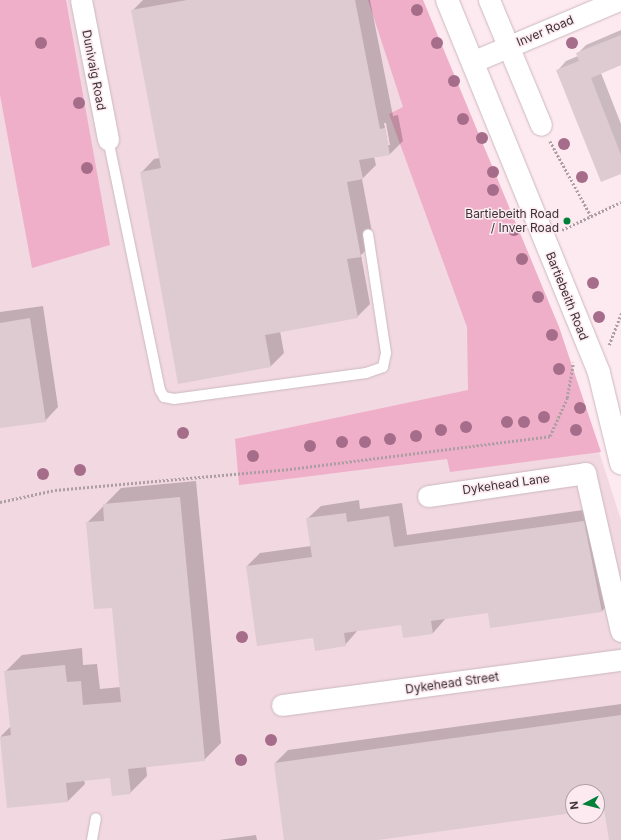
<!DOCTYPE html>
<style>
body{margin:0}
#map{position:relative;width:621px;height:840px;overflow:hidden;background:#fde9f0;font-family:Inter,sans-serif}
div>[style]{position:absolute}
.built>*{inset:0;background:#f2d8e1}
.green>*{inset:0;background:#efafc8}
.shadow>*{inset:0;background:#0003}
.building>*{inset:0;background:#decbd2}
.path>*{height:2.5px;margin-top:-1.25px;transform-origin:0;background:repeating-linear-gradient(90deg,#ac9ea3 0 2px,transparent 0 4px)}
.roads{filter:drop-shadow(0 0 1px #cbb9bf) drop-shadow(0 0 1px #cbb9bf)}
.lane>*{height:10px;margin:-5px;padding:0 5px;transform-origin:5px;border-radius:5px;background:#fff}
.street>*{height:21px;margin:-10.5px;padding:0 10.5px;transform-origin:10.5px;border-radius:10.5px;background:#fff}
.secondary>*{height:22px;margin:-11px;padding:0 11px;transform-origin:11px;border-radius:11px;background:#fff}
.trees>*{width:12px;height:12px;margin:-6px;border-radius:50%;background:#a66d8a}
.dots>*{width:11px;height:11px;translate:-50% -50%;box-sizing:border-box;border:2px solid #fde9f0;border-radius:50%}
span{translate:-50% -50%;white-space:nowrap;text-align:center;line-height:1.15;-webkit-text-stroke:3px #fde9f0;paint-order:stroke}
.street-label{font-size:12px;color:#3a3336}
.poi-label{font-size:12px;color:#3a3336}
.right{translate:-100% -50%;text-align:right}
.north{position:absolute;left:565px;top:784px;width:40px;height:40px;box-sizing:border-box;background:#fde9f0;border:1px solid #afa0a6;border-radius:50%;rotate:263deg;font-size:11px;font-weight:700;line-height:16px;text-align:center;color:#3a3336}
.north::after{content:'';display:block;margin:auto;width:14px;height:18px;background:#007f38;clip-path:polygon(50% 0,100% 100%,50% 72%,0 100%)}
</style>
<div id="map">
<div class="built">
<i style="clip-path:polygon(evenodd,0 0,423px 0,559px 327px,621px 520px,621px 840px,0 840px,0 0,573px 792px,597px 792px,597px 816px,573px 816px,573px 792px)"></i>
</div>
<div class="green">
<i style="clip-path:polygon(0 0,66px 0,110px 245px,32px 268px,0 95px)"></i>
<i style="clip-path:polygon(368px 0,423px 0,559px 327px,601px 452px,450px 472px,447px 459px,239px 485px,235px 439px,468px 390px,467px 327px,389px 114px,403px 107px)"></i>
</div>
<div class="shadow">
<i style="clip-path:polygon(evenodd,143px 0,370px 0,393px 116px,398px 115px,403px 141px,390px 154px,374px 157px,376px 165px,362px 179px,374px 243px,361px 255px,370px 304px,357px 317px,280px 331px,284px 353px,271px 366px,179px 383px,141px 173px,154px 159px,160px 158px,132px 11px,143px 0,384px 123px,386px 123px,390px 145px,388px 145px,384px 123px)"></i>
<i style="clip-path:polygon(621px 30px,621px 65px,601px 73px,621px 124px,621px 173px,558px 70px,566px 61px,578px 56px,577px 54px,586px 45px)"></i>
<i style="clip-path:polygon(43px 306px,58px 407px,45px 421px,0 427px,0 312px)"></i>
<i style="clip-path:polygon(196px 481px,221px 743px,204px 760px,146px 766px,147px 776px,130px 793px,111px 777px,84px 780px,85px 784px,68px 801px,8px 807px,1px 736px,11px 726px,5px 672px,22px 655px,82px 648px,83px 665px,97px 664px,100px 689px,121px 687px,113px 607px,87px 523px,121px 488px)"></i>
<i style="clip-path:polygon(359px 500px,360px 509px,402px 503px,407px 535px,597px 508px,615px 598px,602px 611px,491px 627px,489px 612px,446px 618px,433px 633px,402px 624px,358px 630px,345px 645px,314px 637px,247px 566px,260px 553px,311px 546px,307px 519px,321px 506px)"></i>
<i style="clip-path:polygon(621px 704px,621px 839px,610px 840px,605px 807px,597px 809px,597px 792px,573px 792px,573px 812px,371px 840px,285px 840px,275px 763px,288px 750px)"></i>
<i style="clip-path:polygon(256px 835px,257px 840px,219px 840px)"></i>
</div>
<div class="building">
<i style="clip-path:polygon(187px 0,355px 0,380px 129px,385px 128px,390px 155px,359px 160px,363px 179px,347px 182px,361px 257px,347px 259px,358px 318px,265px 335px,271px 367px,178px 384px,140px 172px,161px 168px,131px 10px)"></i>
<i style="clip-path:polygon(621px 35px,621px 65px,591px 78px,621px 155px,621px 174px,601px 182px,556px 70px,579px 61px,576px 53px)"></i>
<i style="clip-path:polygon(30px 318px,46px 422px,0 428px,0 323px)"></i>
<i style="clip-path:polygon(180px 497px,205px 761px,128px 769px,131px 794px,112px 796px,110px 778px,66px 783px,68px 802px,7px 808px,0 737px,11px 735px,4px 671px,65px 665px,67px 682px,81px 681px,83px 705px,121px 702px,112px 608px,94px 609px,86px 522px,104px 521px,103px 504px)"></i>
<i style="clip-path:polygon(346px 513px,347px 522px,389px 516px,394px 547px,584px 521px,602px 612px,490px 628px,488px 613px,431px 621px,433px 634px,403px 638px,401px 625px,344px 633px,346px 646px,315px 651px,313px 638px,257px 646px,246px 566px,312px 557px,306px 518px)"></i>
<i style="clip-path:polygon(621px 715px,621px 840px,609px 840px,604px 809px,597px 810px,597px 792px,573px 792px,573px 813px,378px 840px,284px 840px,274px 763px)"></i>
</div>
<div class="path">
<i style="left:550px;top:141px;width:85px;rotate:61.3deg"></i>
<i style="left:562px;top:230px;width:65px;rotate:-25.4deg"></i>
<i style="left:609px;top:345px;width:34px;rotate:-69deg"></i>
<i style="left:0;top:502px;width:56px;rotate:-12.3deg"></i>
<i style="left:55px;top:490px;width:236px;rotate:-5.1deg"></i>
<i style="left:290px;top:469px;width:262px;rotate:-7.2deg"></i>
<i style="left:550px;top:436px;width:42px;rotate:-65.9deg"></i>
<i style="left:567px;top:398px;width:36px;rotate:-80deg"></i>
</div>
<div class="roads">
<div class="lane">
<i style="left:108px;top:139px;width:256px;rotate:78.3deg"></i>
<i style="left:160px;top:390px;width:8px;rotate:60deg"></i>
<i style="left:164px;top:397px;width:10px;rotate:11deg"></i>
<i style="left:174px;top:399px;width:194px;rotate:-7.7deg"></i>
<i style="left:366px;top:373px;width:18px;rotate:-19deg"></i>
<i style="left:383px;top:367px;width:14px;rotate:-78deg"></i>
<i style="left:386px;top:353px;width:120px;rotate:-98.6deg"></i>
<i style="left:92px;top:840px;width:22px;rotate:-80deg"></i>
</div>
<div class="street">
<i style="left:81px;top:0;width:142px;rotate:79deg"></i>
<i style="left:489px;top:0;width:135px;rotate:67.4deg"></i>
<i style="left:472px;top:62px;width:160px;rotate:-22.9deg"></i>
<i style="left:428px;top:496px;width:159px;rotate:-8.3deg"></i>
<i style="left:585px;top:473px;width:162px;rotate:77.2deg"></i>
<i style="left:282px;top:705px;width:342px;rotate:-7.6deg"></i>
</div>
<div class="secondary">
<i style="left:447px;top:0;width:403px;rotate:67.8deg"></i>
<i style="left:599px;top:373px;width:93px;rotate:76.3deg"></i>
</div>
</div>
<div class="trees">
<i style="left:417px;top:10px"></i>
<i style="left:41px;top:43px"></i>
<i style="left:437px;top:43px"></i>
<i style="left:572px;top:43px"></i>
<i style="left:454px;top:81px"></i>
<i style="left:79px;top:103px"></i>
<i style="left:463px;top:119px"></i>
<i style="left:482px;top:138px"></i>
<i style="left:564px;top:144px"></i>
<i style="left:87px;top:168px"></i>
<i style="left:493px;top:172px"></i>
<i style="left:582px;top:177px"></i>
<i style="left:493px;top:190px"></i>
<i style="left:514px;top:230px"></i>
<i style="left:522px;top:259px"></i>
<i style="left:593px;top:283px"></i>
<i style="left:538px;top:297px"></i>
<i style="left:599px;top:317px"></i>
<i style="left:552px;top:335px"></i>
<i style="left:559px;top:369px"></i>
<i style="left:580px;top:408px"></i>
<i style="left:544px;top:417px"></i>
<i style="left:507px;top:422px"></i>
<i style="left:524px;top:422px"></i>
<i style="left:466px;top:427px"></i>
<i style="left:441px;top:430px"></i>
<i style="left:576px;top:430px"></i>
<i style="left:183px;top:433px"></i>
<i style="left:416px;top:436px"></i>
<i style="left:390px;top:439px"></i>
<i style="left:342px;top:442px"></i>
<i style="left:365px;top:442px"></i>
<i style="left:310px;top:446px"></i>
<i style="left:253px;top:456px"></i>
<i style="left:80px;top:470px"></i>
<i style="left:43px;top:474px"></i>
<i style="left:242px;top:637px"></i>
<i style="left:271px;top:740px"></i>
<i style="left:241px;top:760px"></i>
</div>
<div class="dots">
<i style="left:567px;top:221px;background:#007f38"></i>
</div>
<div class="street-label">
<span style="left:545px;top:31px;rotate:-23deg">Inver Road</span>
<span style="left:94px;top:70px;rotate:79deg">Dunivaig Road</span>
<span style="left:567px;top:296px;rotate:68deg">Bartiebeith Road</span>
<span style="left:506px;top:484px;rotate:-8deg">Dykehead Lane</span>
<span style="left:452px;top:683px;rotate:-8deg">Dykehead Street</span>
</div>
<div class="poi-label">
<span class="right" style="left:559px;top:221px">Bartiebeith Road<br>/ Inver Road</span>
</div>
<div class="north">N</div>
</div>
